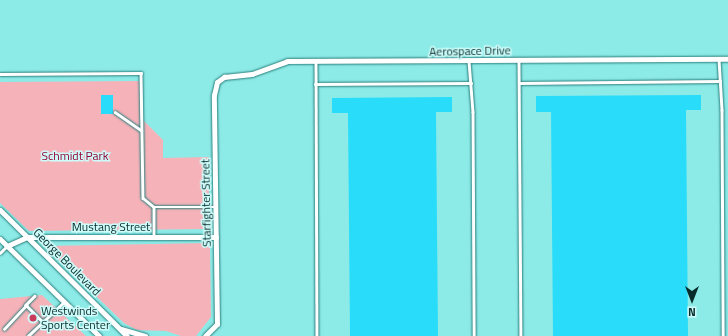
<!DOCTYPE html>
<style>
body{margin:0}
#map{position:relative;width:728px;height:336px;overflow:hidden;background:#a4f6f2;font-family:"Titillium Web",sans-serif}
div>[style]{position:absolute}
.built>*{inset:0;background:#8debe7}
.green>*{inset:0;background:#f5b3b9}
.building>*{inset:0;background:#28dcfa}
.roads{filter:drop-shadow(0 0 1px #297e7c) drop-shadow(0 0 1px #297e7c)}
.service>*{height:2.5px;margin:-1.25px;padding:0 1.25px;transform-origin:1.25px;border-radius:1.25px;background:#fff}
.minor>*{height:5px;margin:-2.5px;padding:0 2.5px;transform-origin:2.5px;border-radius:2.5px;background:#fff}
.dots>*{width:11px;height:11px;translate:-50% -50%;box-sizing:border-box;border:2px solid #cefcfa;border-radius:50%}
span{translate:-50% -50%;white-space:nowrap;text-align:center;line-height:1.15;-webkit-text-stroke:3px #cefcfa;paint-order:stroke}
.street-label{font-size:12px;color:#082c2b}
.park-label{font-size:12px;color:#930334}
.poi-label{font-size:12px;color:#082c2b}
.left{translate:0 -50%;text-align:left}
.north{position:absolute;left:672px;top:280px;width:40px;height:40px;-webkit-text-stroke:3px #cefcfa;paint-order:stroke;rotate:180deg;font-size:11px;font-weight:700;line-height:16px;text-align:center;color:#082c2b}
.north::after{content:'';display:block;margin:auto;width:14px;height:18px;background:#082c2b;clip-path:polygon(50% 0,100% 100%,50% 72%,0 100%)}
</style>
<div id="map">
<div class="built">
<i style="clip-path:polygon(0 0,728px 0,728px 336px,0 336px)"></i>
</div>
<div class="green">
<i style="clip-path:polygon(143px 81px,143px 120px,163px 140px,163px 158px,209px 157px,209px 229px,29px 231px,0 203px,0 82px)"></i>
<i style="clip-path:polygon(206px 243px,210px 248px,211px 317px,196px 336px,181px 336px,166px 331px,137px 330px,124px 323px,44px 246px)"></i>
<i style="clip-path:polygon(42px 295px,86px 336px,0 336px,0 299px)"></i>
</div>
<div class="building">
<i style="clip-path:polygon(101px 95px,113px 95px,113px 114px,101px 114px)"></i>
<i style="clip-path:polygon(701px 95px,701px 110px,686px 110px,688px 336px,553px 336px,551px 112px,536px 112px,536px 96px)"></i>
<i style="clip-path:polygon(452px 97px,452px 112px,436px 112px,438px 336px,350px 336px,348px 113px,332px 113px,332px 98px)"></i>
</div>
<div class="roads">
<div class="service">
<i style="left:719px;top:59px;width:51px;rotate:86.6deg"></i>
<i style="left:722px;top:110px;width:226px;rotate:89.7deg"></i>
<i style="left:469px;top:61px;width:51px;rotate:85.5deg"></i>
<i style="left:473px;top:112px;width:224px;rotate:89.7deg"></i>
<i style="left:519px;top:61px;width:275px;rotate:89.6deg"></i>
<i style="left:316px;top:62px;width:274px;rotate:89.8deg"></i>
<i style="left:0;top:74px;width:141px;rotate:-0.4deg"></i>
<i style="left:141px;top:73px;width:125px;rotate:89.1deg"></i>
<i style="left:143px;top:198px;width:14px;rotate:39deg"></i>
<i style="left:154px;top:207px;width:61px"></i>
<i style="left:519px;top:83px;width:201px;rotate:-0.6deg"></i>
<i style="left:315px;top:84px;width:156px;rotate:-0.4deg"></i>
<i style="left:115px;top:112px;width:32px;rotate:35deg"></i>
<i style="left:154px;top:207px;width:29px;rotate:90deg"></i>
<i style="left:0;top:253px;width:10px;rotate:-45deg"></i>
<i style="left:35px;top:296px;width:13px;rotate:135deg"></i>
<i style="left:26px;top:305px;width:24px;rotate:45deg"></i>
<i style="left:4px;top:329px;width:33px;rotate:-47deg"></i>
<i style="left:28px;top:336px;width:50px;rotate:-43.4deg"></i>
</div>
<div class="minor">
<i style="left:0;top:210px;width:179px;rotate:44.8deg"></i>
<i style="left:0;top:239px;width:139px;rotate:44.4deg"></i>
<i style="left:7px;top:246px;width:22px;rotate:-24deg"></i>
<i style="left:27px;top:237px;width:189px"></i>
<i style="left:121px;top:329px;width:25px;rotate:16deg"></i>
<i style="left:205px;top:336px;width:17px;rotate:-45deg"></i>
<i style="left:217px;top:324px;width:229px;rotate:-90.8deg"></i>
<i style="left:214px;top:95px;width:13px;rotate:-77deg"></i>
<i style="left:217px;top:82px;width:9px;rotate:-36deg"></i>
<i style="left:224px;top:77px;width:28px;rotate:-6deg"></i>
<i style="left:252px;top:74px;width:37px;rotate:-20deg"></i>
<i style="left:287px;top:61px;width:441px;rotate:-0.3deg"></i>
</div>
</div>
<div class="dots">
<i style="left:33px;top:318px;background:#ca3a5a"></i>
</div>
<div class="street-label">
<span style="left:470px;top:51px;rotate:-1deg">Aerospace Drive</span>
<span style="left:206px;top:203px;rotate:-91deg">Starfighter Street</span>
<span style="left:111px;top:227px">Mustang Street</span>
<span style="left:67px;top:262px;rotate:45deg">George Boulevard</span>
</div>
<div class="park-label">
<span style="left:75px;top:156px">Schmidt Park</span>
</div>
<div class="poi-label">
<span class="left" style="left:41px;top:318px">Westwinds<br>Sports Center</span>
</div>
<div class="north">N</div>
</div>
